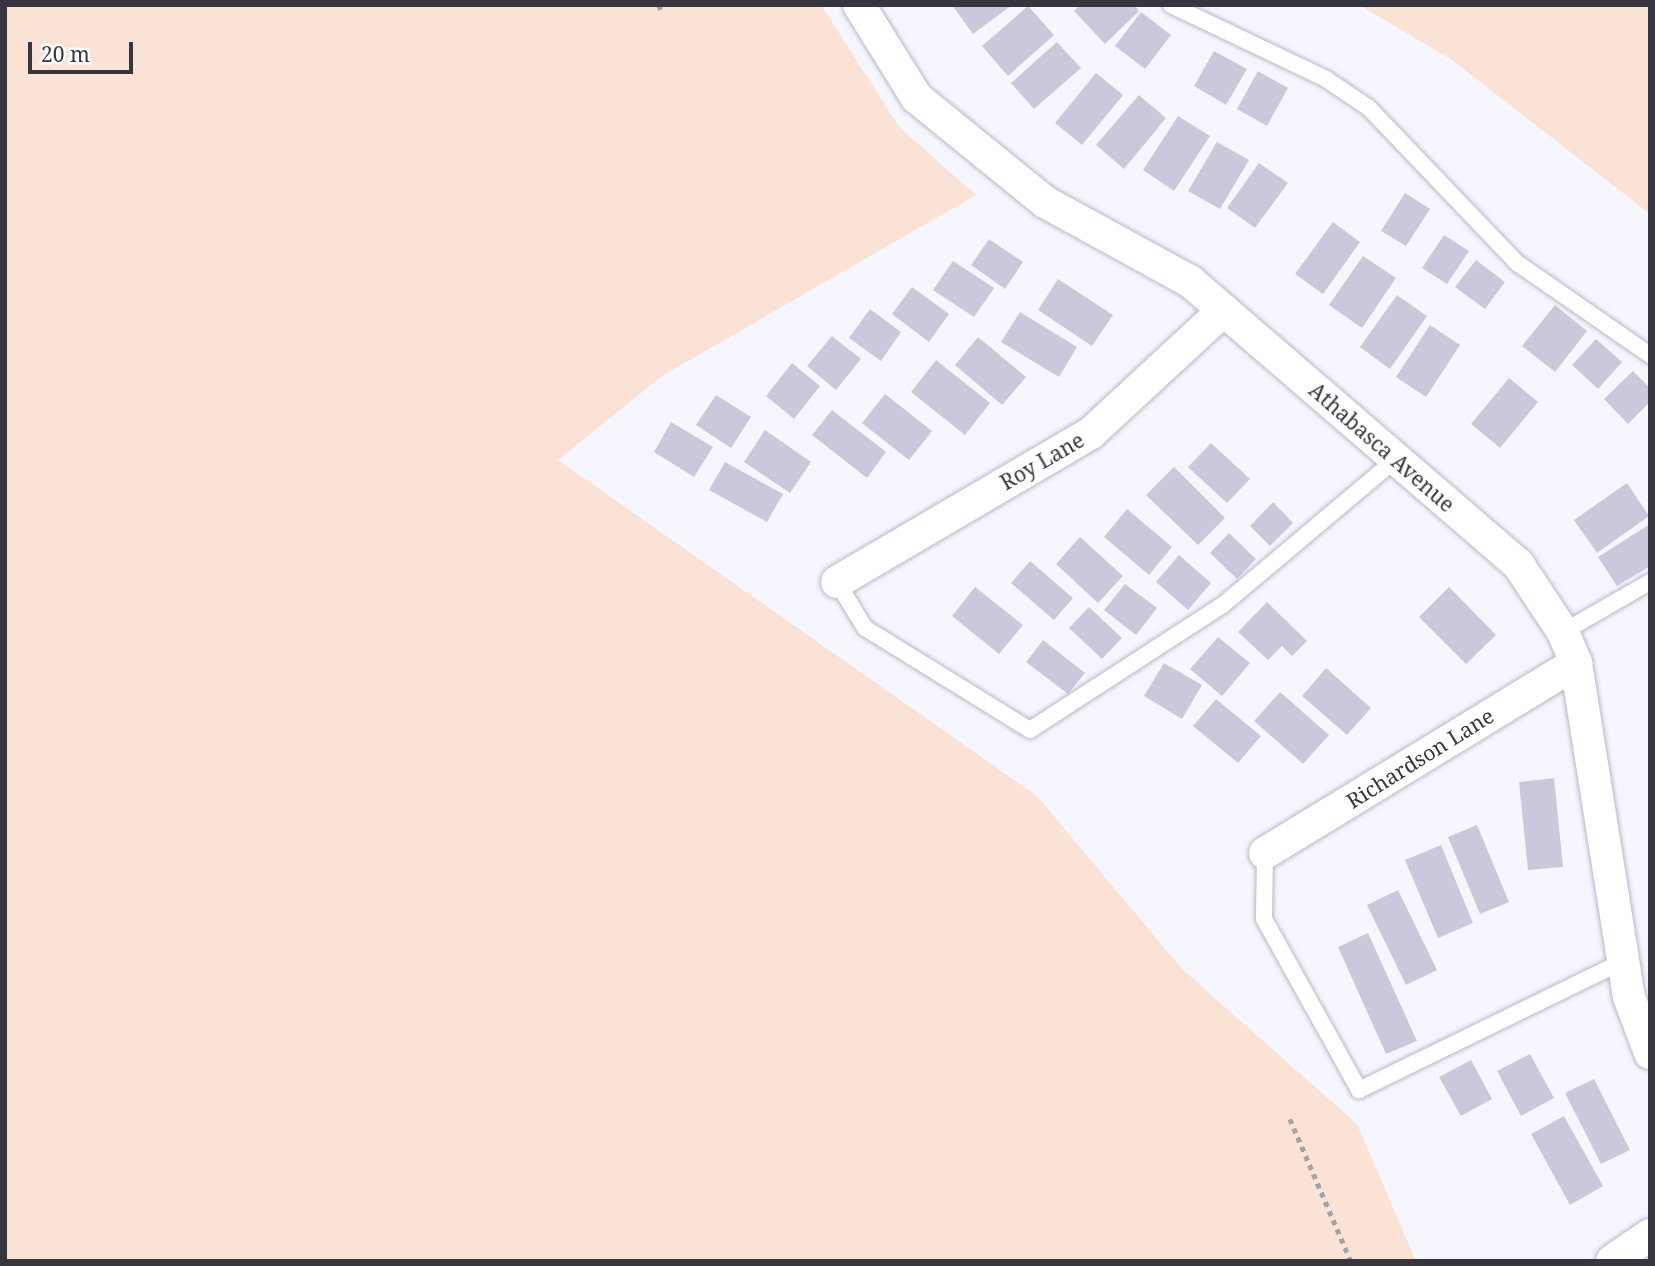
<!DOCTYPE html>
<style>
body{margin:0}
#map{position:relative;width:1655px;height:1266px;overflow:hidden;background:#f6f6fe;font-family:"Noto Serif",serif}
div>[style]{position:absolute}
.green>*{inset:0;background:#fae2d5}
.building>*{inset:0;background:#cac9dc}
.path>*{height:4.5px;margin-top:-2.25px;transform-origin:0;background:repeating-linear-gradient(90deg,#a2a2aa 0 5px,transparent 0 10px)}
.roads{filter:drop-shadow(0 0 2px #b8b7c9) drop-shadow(0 0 2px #b8b7c9)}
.service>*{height:16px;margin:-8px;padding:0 8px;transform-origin:8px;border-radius:8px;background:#fff}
.minor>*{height:32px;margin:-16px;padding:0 16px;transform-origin:16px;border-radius:16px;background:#fff}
span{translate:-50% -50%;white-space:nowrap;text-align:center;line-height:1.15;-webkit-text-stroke:5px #fff;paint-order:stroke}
.street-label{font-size:21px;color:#37363e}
.frame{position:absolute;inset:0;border:7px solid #37363e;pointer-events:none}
.scale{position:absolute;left:28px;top:42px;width:105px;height:32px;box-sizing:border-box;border:4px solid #37363e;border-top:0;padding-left:9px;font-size:21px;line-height:24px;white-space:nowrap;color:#37363e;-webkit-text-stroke:5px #fff;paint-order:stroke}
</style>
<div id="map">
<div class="green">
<i style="clip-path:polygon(5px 5px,821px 5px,900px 128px,976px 195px,662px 376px,558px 460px,1037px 796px,1182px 969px,1357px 1124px,1416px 1261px,5px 1261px)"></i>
<i style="clip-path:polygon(1359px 5px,1650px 5px,1650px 214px,1452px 60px)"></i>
</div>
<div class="building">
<i style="clip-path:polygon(952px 5px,1012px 5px,973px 34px)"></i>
<i style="clip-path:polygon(1080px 5px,1134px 5px,1139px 11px,1105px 44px,1074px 11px)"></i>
<i style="clip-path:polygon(1028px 6px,1054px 35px,1008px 76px,982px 46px)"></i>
<i style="clip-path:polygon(1141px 12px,1171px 35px,1145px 69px,1115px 46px)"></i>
<i style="clip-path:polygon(1057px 42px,1081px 68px,1034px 109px,1011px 83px)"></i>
<i style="clip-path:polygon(1214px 51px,1247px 69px,1226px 105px,1194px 86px)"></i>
<i style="clip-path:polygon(1258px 71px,1288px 88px,1267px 126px,1237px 109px)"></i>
<i style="clip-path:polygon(1096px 73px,1123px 95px,1082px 145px,1055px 123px)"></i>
<i style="clip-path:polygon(1139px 95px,1166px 118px,1124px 169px,1096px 145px)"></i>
<i style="clip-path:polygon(1178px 116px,1210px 136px,1174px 191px,1143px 170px)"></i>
<i style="clip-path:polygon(1217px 142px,1249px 160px,1220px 209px,1188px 191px)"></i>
<i style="clip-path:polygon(1259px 163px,1288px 183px,1255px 228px,1227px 208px)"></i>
<i style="clip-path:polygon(1405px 193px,1430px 209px,1406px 246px,1381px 231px)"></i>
<i style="clip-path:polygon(1333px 222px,1360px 242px,1323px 294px,1295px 274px)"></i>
<i style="clip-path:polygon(1444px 235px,1469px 251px,1447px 284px,1422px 268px)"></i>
<i style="clip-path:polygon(989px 239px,1023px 262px,1005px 289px,971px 265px)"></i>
<i style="clip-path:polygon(1363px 256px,1396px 278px,1362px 328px,1329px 305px)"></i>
<i style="clip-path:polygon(1476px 260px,1505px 282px,1485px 309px,1455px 287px)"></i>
<i style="clip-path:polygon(953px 261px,994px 288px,974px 317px,933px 290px)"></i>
<i style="clip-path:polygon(1058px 279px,1113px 315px,1092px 346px,1038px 310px)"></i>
<i style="clip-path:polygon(912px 287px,949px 314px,929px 342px,892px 314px)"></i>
<i style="clip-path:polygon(1397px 295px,1427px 316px,1390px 369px,1360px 347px)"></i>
<i style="clip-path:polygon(1555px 305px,1587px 331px,1555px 372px,1522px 346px)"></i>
<i style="clip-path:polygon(870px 309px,901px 332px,881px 361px,849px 338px)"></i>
<i style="clip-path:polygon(1020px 312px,1077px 347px,1059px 377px,1001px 342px)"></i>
<i style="clip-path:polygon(1430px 325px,1460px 345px,1426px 397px,1396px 377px)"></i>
<i style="clip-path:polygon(832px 336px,861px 359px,836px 390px,807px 366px)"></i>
<i style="clip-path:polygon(978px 337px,1026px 377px,1002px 405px,955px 365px)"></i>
<i style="clip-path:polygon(1596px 339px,1622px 362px,1598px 389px,1572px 365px)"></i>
<i style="clip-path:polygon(936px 360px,990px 403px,965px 435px,911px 392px)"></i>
<i style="clip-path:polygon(792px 363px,820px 386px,794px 419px,766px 396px)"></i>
<i style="clip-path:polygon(1633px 371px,1650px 388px,1650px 402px,1628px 424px,1604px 399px)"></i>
<i style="clip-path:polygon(1509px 378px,1538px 402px,1500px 448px,1471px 424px)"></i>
<i style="clip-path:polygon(885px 394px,932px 431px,909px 460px,862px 423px)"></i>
<i style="clip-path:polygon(716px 395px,751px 417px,731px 448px,696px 425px)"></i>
<i style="clip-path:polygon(832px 410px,886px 452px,867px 478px,812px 435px)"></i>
<i style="clip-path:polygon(671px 422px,713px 447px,694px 477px,654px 452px)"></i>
<i style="clip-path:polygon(765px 430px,811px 462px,790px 493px,744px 462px)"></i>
<i style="clip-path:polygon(1211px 443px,1250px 479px,1227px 503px,1188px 467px)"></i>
<i style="clip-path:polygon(725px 462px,783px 494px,767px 522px,709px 490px)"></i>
<i style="clip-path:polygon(1174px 467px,1225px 518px,1198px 545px,1146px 495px)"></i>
<i style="clip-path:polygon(1627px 483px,1649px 516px,1597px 553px,1574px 520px)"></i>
<i style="clip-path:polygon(1273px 502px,1293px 523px,1270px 546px,1250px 526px)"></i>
<i style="clip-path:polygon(1127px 509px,1172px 547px,1149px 575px,1104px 537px)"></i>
<i style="clip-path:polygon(1650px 524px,1650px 566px,1617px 586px,1598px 557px)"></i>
<i style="clip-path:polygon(1229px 533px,1256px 559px,1237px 579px,1210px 553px)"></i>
<i style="clip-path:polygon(1080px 537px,1123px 576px,1098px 603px,1056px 564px)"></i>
<i style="clip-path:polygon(1179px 555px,1211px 583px,1188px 610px,1156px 582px)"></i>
<i style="clip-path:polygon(1030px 561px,1073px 598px,1054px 620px,1011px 583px)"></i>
<i style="clip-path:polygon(1125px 584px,1157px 608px,1136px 635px,1104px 610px)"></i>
<i style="clip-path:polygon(975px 587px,1023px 625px,999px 654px,952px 616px)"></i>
<i style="clip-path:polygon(1449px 587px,1496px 635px,1466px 664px,1419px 617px)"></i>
<i style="clip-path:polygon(1267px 602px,1307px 641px,1292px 656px,1282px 646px,1268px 660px,1238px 632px)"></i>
<i style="clip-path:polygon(1089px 607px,1122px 638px,1102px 659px,1069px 628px)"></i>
<i style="clip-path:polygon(1218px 637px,1250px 663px,1222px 696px,1190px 669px)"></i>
<i style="clip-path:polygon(1043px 640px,1085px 673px,1068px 694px,1026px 662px)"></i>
<i style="clip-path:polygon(1164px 663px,1202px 685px,1182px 719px,1144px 696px)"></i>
<i style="clip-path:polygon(1326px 668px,1371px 708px,1347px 735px,1302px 696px)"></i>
<i style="clip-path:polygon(1280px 692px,1329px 735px,1303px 764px,1254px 721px)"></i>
<i style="clip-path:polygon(1216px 699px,1261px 736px,1238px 763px,1193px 726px)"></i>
<i style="clip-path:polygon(1554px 778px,1563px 867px,1528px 870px,1519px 782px)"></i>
<i style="clip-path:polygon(1477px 825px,1509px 902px,1480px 914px,1448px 837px)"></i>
<i style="clip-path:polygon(1441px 845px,1473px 923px,1438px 938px,1405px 860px)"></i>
<i style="clip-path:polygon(1398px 890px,1437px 970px,1406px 985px,1367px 905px)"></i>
<i style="clip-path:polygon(1368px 933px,1417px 1041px,1386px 1054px,1338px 947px)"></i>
<i style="clip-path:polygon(1530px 1054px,1554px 1098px,1521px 1116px,1497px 1071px)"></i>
<i style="clip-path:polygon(1471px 1060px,1492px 1099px,1461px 1116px,1439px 1077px)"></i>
<i style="clip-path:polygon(1594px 1079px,1630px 1150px,1601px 1164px,1565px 1093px)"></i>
<i style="clip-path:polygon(1564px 1116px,1603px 1186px,1570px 1205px,1531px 1134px)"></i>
</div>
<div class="path">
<i style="left:659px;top:5px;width:5px;rotate:68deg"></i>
<i style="left:1290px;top:1119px;width:155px;rotate:66.8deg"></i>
</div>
<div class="roads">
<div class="service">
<i style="left:1171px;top:5px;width:172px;rotate:25.5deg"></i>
<i style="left:1326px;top:79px;width:52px;rotate:34deg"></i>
<i style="left:1369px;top:108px;width:214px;rotate:46.3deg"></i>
<i style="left:1517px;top:263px;width:162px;rotate:34.7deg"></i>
<i style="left:837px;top:582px;width:54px;rotate:58.7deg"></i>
<i style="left:865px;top:628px;width:194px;rotate:31.7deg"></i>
<i style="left:1030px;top:730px;width:231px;rotate:-33deg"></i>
<i style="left:1224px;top:604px;width:225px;rotate:-40.1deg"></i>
<i style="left:1563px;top:632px;width:100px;rotate:-29.9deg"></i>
<i style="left:1265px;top:853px;width:66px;rotate:90.9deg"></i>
<i style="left:1264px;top:919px;width:196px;rotate:60.9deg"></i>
<i style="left:1359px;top:1090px;width:294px;rotate:-26deg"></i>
</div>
<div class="minor">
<i style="left:859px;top:5px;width:110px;rotate:58.1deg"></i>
<i style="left:917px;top:98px;width:165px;rotate:39.1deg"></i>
<i style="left:1045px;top:202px;width:166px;rotate:28.7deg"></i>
<i style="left:1191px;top:282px;width:432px;rotate:40.8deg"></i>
<i style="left:1518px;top:564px;width:82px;rotate:56.5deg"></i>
<i style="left:1563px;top:632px;width:34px;rotate:67deg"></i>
<i style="left:1576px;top:663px;width:338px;rotate:81deg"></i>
<i style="left:1629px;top:997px;width:60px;rotate:69.4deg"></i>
<i style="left:837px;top:582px;width:294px;rotate:-30.4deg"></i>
<i style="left:1091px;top:433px;width:181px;rotate:-42.8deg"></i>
<i style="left:1265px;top:853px;width:364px;rotate:-31.4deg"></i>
<i style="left:1612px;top:1261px;width:46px;rotate:-34.4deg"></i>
</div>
</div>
<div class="street-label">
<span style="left:1382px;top:447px;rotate:41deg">Athabasca Avenue</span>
<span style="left:1042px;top:461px;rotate:-30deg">Roy Lane</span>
<span style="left:1420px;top:758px;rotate:-32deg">Richardson Lane</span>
</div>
<div class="frame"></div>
<div class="scale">20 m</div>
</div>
